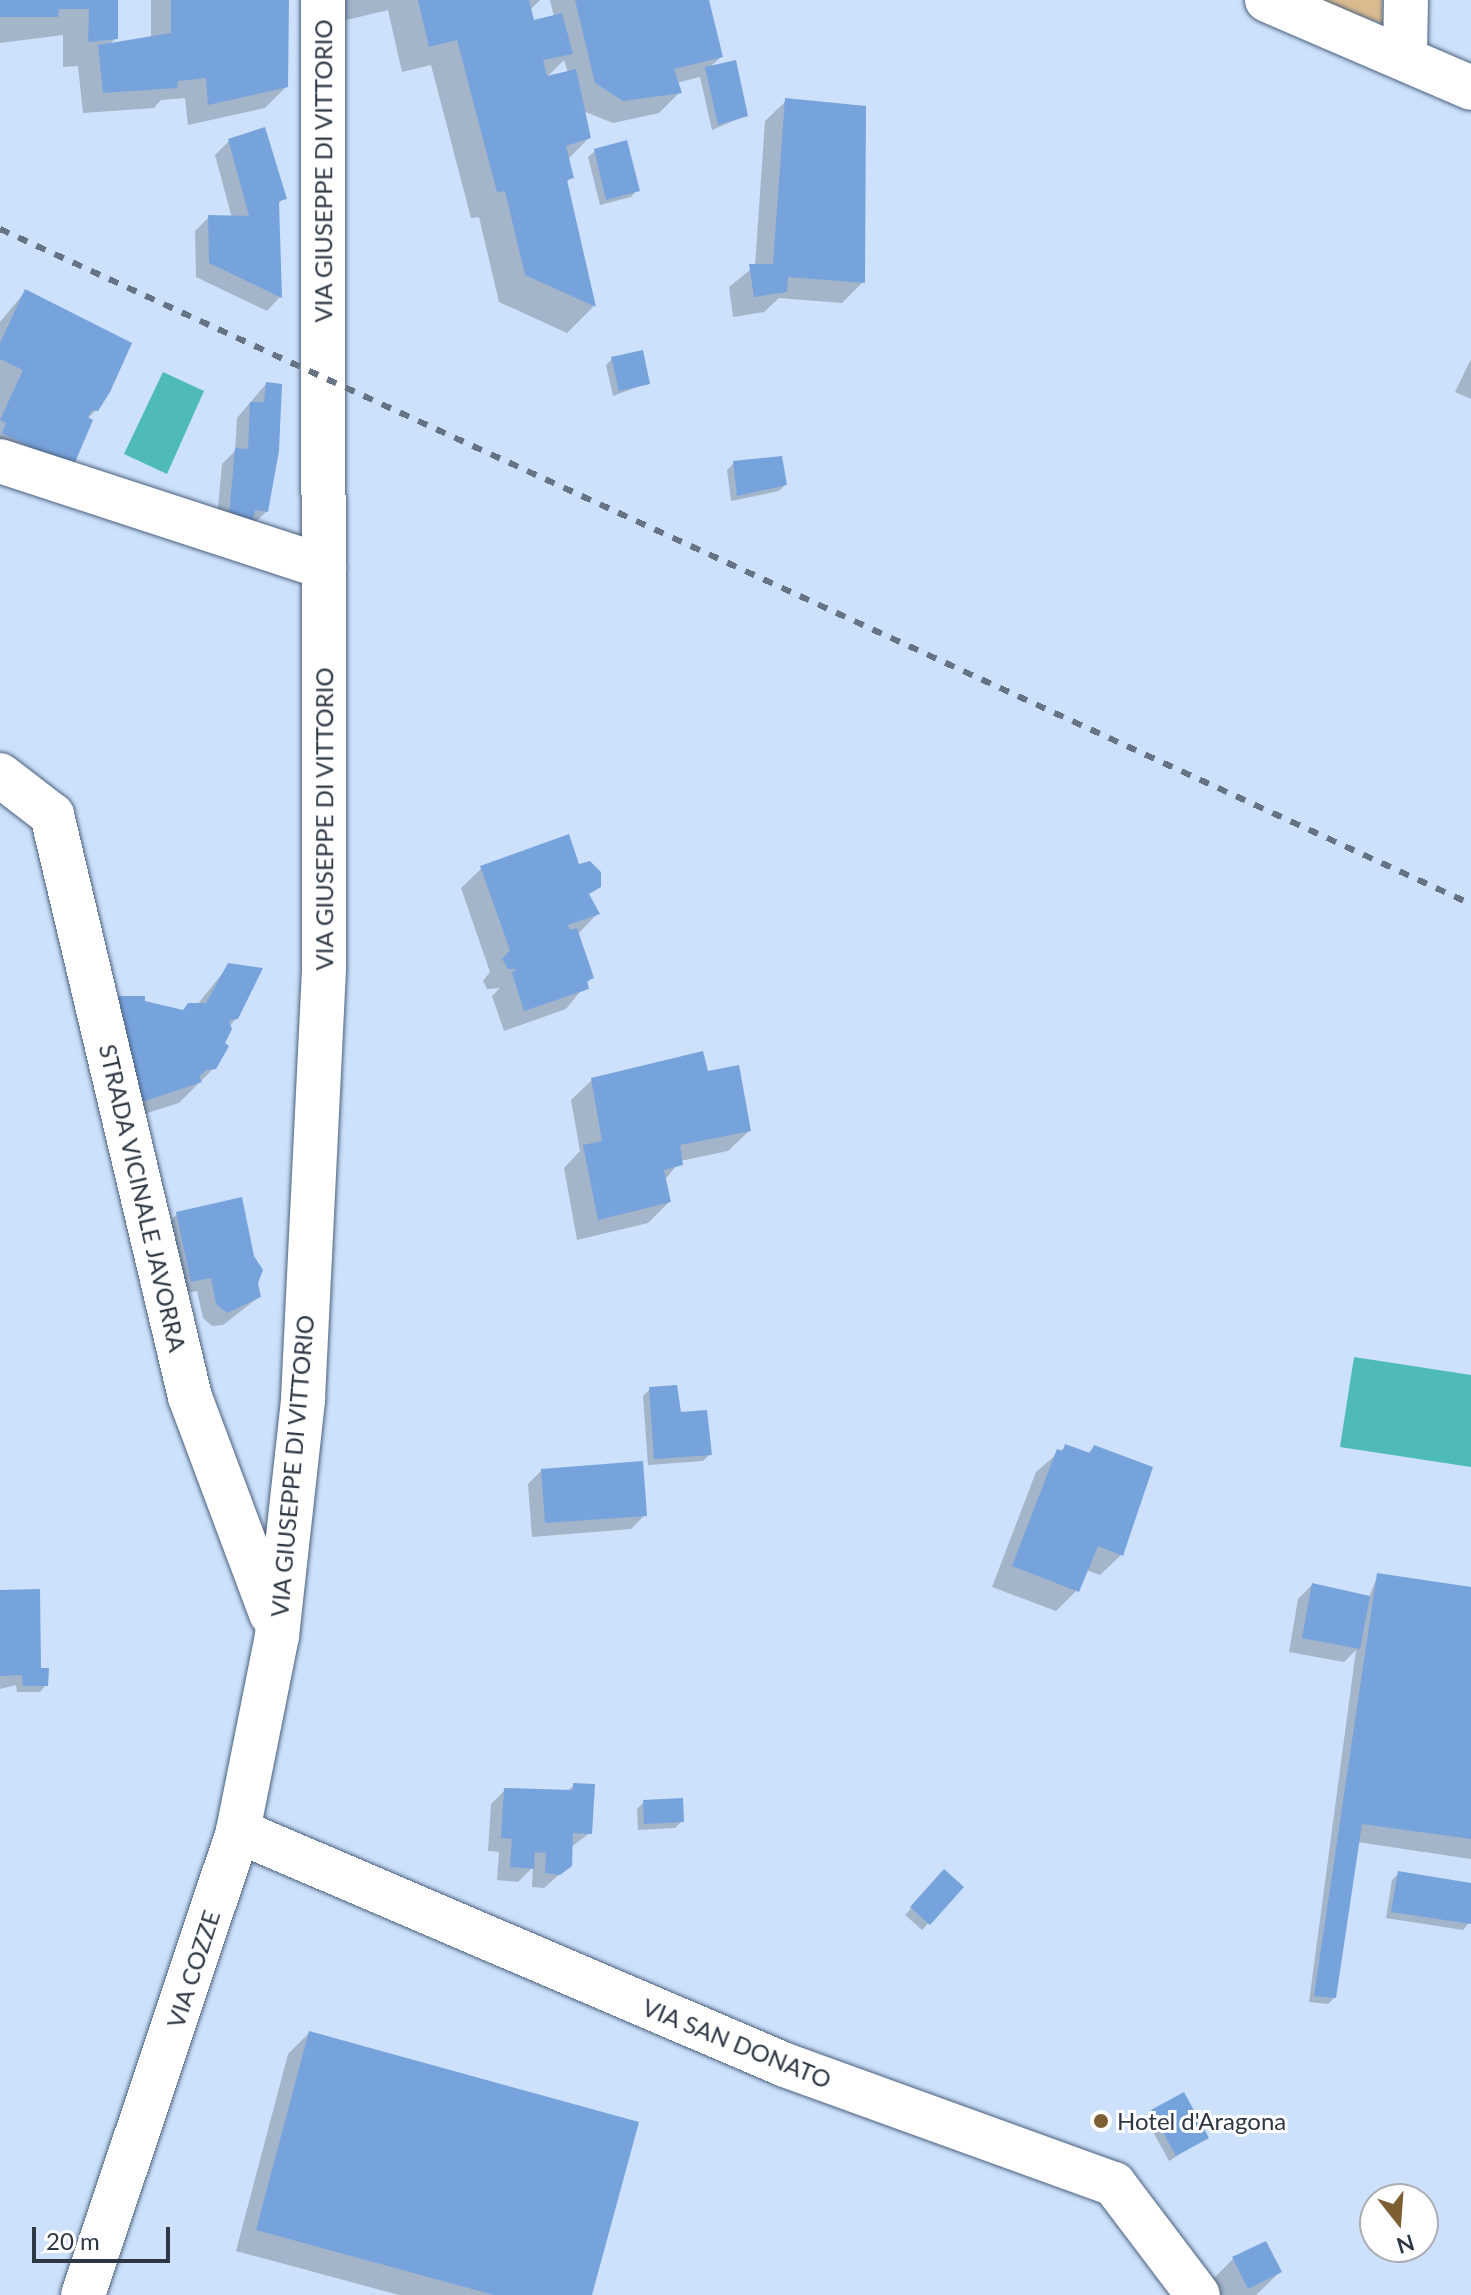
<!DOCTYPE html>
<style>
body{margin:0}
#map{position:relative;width:1471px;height:2295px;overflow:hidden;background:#cde1fc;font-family:Lato,sans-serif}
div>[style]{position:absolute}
.green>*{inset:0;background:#dbbb90}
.water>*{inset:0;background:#4fbaba}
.shadow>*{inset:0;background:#0003}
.building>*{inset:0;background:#77a3dd}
.roads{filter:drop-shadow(0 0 2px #4b607c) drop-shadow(0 0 2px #4b607c)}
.minor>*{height:44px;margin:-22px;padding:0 22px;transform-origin:22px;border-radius:22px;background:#fff}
.rail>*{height:6px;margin-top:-3px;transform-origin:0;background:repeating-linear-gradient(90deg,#657385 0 10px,transparent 0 20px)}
.dots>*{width:22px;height:22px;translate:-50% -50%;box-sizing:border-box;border:4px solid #fff;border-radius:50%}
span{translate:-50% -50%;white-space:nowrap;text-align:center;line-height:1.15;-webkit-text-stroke:6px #fff;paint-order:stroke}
.street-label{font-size:24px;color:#2e3845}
.poi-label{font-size:24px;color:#2e3845}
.left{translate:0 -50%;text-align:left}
.north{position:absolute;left:1359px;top:2183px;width:80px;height:80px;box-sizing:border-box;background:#fff;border:2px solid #abafb5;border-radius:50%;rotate:163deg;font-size:22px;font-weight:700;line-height:32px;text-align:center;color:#2e3845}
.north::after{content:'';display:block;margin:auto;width:28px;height:36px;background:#7d5f33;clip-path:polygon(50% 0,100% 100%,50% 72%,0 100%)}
.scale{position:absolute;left:32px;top:2227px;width:138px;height:36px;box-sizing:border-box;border:4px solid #2e3845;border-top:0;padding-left:10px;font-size:24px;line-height:28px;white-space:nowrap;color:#2e3845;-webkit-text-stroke:6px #fff;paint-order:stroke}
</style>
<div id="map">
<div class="green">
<i style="clip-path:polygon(1318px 0,1382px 0,1383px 24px)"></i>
</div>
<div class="water">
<i style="clip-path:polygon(163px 372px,204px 391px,167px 474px,124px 454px)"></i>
<i style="clip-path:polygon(1354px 1357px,1471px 1375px,1471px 1467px,1340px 1447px)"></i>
</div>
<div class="shadow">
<i style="clip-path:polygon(0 0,116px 0,116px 38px,109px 45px,151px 39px,151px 0,287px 0,286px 87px,265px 108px,188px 125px,185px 98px,161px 100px,154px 108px,83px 113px,78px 66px,63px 67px,63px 35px,0 43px)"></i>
<i style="clip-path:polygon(evenodd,338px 0,540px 0,530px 10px,532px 22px,554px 17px,550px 0,707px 0,721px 57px,709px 68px,745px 116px,712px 130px,700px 77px,676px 83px,679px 93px,659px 113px,613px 123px,583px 111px,589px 138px,567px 160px,571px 177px,566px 183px,593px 307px,567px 333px,499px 302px,479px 217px,471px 218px,431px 65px,402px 72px,388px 10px,338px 22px,338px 0,564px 60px,568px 73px,546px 78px,564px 60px)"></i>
<i style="clip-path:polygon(786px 101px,863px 282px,842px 303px,779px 298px,764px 312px,733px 317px,729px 287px,755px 266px,765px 121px)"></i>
<i style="clip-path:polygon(229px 141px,284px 198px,277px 205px,280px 297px,267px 311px,196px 277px,195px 231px,209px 217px,232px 218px,215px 155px)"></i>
<i style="clip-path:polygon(595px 151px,637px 190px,631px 197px,600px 205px,588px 157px)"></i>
<i style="clip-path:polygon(25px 292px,96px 410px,87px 419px,71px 466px,0 463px,0 322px)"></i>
<i style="clip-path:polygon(612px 359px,648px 383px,613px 396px,606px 365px)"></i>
<i style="clip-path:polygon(1471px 359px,1471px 399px,1455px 392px)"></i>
<i style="clip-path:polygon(266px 384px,266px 512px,252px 525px,216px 529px,222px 464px,235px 451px,237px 418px)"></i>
<i style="clip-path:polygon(734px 463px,785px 485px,779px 491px,731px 501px,727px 470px)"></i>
<i style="clip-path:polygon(482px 868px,587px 894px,597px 914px,577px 935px,592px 977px,566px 1009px,504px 1031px,492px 996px,500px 988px,487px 989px,483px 981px,490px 972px,461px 888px)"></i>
<i style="clip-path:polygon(229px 965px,237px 1018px,229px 1026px,215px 1067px,179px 1103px,122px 1121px,143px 1003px,182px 1012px,197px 1005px)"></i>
<i style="clip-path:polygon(706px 1073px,749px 1131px,728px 1151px,680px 1161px,664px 1181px,669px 1202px,648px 1223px,577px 1240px,564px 1168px,580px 1151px,571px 1100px,592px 1080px)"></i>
<i style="clip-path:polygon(177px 1214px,255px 1283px,259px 1297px,223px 1325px,212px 1326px,203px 1318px,197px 1291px,177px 1295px,163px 1228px)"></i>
<i style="clip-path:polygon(650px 1389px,710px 1454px,703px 1461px,648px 1465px,643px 1396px)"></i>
<i style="clip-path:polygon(1066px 1446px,1087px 1454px,1094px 1447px,1121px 1555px,1100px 1575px,1086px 1570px,1077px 1590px,1056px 1611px,992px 1587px,1036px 1472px)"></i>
<i style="clip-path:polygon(542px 1470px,645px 1515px,631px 1529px,532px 1537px,528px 1484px)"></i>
<i style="clip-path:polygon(1378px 1575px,1471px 1589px,1471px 1859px,1357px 1842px,1335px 1997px,1328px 2004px,1309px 2002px,1356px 1650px,1344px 1662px,1289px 1652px,1298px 1599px,1312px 1585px,1369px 1597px)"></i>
<i style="clip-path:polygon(0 1592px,46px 1685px,40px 1692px,17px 1692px,16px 1685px,0 1689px)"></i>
<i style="clip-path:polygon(574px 1785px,590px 1833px,571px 1847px,570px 1865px,544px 1888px,532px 1887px,533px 1867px,518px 1882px,497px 1880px,499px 1852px,488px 1851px,491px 1804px,505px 1790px,567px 1792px)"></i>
<i style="clip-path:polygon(644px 1802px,682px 1821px,675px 1828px,638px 1830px,637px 1809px)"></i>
<i style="clip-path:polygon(1399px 1873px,1471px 1885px,1469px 1923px,1463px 1930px,1386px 1918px,1392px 1880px)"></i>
<i style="clip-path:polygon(938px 1878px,961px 1887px,922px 1930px,905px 1915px)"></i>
<i style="clip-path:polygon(309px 2033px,590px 2295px,399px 2295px,236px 2251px,288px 2054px)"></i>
<i style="clip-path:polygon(1152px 2112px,1207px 2137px,1169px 2161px,1146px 2119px)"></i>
<i style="clip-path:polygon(1233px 2259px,1280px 2272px,1256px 2295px,1211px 2295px,1206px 2286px)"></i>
</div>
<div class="building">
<i style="clip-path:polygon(0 0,118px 0,118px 39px,88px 42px,89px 9px,59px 9px,58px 17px,0 17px)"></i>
<i style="clip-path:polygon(171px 0,289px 0,288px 87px,208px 105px,206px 78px,178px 81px,177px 88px,103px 93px,98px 45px,171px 33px)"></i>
<i style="clip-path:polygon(418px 0,529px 0,534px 20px,562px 13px,573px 54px,543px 60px,547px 76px,576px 69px,591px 138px,566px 146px,574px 178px,567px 180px,596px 307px,525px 275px,505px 191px,497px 192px,457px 40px,429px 47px)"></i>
<i style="clip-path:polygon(575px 0,709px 0,723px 57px,674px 69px,682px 93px,623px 101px,595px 83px)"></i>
<i style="clip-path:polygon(736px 60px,748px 116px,718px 125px,705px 67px)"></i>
<i style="clip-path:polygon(785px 98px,866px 106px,865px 283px,788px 277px,787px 292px,754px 297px,749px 264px,773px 264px)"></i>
<i style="clip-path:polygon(265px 127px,287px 199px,279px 201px,282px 298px,209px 263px,208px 215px,249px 216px,228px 139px)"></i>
<i style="clip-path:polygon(627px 140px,640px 191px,606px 200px,594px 149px)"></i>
<i style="clip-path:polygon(25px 289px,132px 343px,110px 392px,98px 411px,92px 410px,88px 417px,93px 420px,73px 467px,2px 433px,6px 423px,0 420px,23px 370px,0 359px,0 343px)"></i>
<i style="clip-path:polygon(643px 350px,650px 384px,619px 391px,611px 357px)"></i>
<i style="clip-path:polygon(266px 382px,282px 384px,279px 451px,268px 512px,255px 510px,253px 521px,229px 516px,235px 448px,248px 449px,250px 402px,264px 402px)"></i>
<i style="clip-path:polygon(782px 456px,787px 485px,737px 496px,733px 461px)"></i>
<i style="clip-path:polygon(569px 834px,579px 864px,590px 861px,601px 872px,601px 887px,589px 894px,600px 914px,568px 925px,570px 930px,577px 928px,594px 978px,587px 981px,589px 989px,524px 1011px,512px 973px,517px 969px,508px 969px,502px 959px,510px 950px,480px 866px)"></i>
<i style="clip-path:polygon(228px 963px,263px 968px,238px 1019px,229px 1020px,232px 1029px,225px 1043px,229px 1046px,216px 1069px,206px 1070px,199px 1077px,202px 1082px,142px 1102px,117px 996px,145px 996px,145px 1001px,183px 1010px,188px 1003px,206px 1003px)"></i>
<i style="clip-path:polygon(703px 1051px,708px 1071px,739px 1065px,751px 1131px,680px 1145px,683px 1165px,664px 1170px,671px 1202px,598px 1220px,583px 1145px,602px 1141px,591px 1078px)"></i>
<i style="clip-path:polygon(242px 1197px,254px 1256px,263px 1270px,258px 1283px,261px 1297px,227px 1313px,216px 1304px,211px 1278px,191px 1282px,176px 1212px)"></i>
<i style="clip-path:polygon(677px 1385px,681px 1412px,707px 1410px,712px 1455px,654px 1459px,649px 1387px)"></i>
<i style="clip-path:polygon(1065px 1444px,1090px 1453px,1094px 1445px,1153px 1467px,1123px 1556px,1098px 1546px,1079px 1592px,1012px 1566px,1057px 1449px,1063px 1451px)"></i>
<i style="clip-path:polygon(643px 1461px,647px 1516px,545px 1523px,541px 1469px)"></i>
<i style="clip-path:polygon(1377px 1573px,1471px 1587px,1471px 1839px,1362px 1824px,1336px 1998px,1314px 1996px)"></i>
<i style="clip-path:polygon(1312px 1583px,1370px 1596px,1360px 1649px,1302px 1638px)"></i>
<i style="clip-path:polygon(40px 1589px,41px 1668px,49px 1668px,48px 1686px,23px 1686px,22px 1675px,0 1676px,0 1590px)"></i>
<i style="clip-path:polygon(573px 1783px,595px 1784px,592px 1834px,573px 1833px,572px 1866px,560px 1875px,545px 1873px,546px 1853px,535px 1852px,534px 1869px,510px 1867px,512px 1839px,501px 1838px,504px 1788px,573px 1790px)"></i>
<i style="clip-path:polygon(683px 1798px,684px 1822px,644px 1824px,643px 1800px)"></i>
<i style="clip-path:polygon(944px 1869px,964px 1887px,930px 1925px,910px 1907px)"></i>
<i style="clip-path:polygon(1398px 1871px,1471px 1883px,1471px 1924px,1391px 1912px)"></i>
<i style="clip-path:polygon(309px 2031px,639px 2122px,592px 2295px,494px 2295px,256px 2230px)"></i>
<i style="clip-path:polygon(1184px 2092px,1209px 2138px,1176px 2156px,1151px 2110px)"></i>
<i style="clip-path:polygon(1266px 2241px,1282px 2272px,1248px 2289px,1232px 2257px)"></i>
</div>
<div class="roads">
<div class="minor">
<i style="left:1267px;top:0;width:222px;rotate:23.3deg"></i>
<i style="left:1405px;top:56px;width:56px;rotate:-89deg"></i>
<i style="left:0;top:461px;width:341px;rotate:18.1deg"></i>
<i style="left:0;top:775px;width:66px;rotate:37.6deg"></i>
<i style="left:52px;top:815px;width:598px;rotate:76.66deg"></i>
<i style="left:190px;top:1397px;width:232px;rotate:69.5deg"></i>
<i style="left:238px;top:1831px;width:595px;rotate:23.16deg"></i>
<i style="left:785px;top:2065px;width:350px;rotate:19.9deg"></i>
<i style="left:1114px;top:2184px;width:139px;rotate:52.9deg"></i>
<i style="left:83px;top:2295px;width:489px;rotate:-71.5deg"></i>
<i style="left:238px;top:1831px;width:199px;rotate:-78.7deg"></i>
<i style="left:277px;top:1636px;width:238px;rotate:-83.7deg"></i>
<i style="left:303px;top:1399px;width:432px;rotate:-87.2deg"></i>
<i style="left:324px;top:968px;width:968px;rotate:-90.06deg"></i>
</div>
</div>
<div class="rail">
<i style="left:0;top:229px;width:1618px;rotate:24.65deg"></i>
</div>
<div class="dots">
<i style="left:1101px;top:2121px;background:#7d5f33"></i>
</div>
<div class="street-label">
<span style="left:323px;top:171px;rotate:-90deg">VIA GIUSEPPE DI VITTORIO</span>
<span style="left:324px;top:819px;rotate:-90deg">VIA GIUSEPPE DI VITTORIO</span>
<span style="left:143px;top:1198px;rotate:77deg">STRADA VICINALE JAVORRA</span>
<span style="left:292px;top:1466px;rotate:-85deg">VIA GIUSEPPE DI VITTORIO</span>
<span style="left:193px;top:1969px;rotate:-72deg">VIA COZZE</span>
<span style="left:737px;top:2043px;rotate:22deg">VIA SAN DONATO</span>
</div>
<div class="poi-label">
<span class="left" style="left:1117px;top:2121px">Hotel d'Aragona</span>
</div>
<div class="north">N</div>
<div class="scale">20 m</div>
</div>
